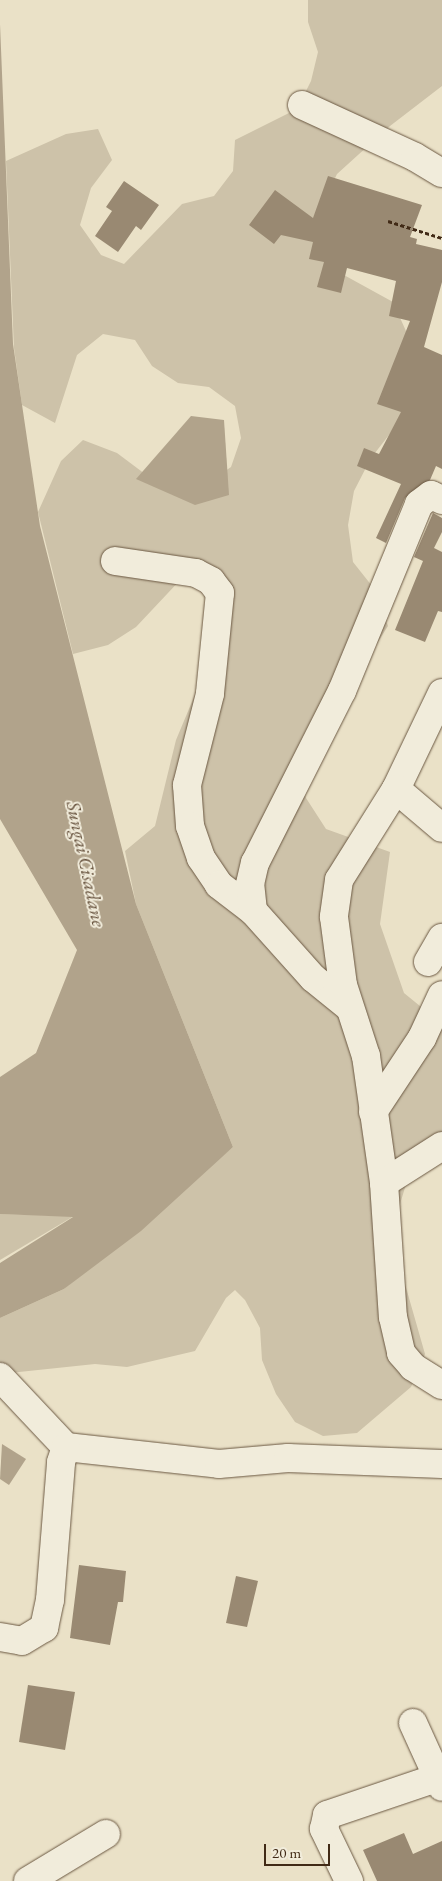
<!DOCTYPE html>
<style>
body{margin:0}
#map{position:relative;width:442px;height:1881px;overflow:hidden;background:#eae1c7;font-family:"EB Garamond",serif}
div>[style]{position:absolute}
.green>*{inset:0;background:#cdc2a9}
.water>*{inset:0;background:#b1a38b}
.building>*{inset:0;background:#998972}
.path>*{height:3px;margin-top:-1.5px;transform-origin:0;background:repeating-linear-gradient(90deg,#412a16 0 4px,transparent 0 6.5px)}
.roads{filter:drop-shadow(0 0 1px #6b5842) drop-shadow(0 0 1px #6b5842)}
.minor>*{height:28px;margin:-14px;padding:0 14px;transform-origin:14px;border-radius:14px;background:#f1ecdb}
span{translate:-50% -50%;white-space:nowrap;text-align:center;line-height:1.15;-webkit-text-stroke:4px #f1ecdb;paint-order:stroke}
.water-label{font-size:20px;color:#634e39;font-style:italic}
.scale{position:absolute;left:264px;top:1844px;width:66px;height:22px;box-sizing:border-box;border:2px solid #412a16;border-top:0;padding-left:6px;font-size:15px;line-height:18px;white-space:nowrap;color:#412a16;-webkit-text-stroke:4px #f1ecdb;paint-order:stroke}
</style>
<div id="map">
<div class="green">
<i style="clip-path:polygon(308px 0,442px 0,442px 86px,390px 126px,337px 174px,322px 205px,333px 269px,393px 302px,422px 367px,414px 403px,371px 458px,354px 491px,348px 525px,353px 562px,376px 591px,388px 626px,369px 656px,306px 730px,297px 765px,306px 798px,326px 829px,390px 852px,380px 924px,404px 993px,442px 1024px,442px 1145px,407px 1181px,397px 1214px,395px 1249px,425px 1354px,411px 1387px,357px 1433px,323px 1436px,295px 1422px,276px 1394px,262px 1360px,260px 1328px,245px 1300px,235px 1290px,226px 1298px,195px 1351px,127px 1367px,95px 1364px,0 1374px,0 1318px,64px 1289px,233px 1147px,136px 904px,125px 851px,155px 826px,176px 740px,209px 661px,210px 596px,183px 577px,136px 627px,108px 645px,73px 654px,38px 512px,61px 461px,83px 440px,117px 453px,173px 495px,205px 485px,231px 467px,241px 438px,235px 406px,209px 387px,178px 383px,152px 366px,135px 340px,103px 334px,77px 355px,55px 423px,22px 405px,14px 348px,6px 161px,66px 134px,98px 129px,112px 160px,91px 188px,80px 225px,101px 255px,124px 264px,182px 204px,214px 196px,233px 171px,235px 140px,297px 109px,311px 81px,318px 52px,308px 22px)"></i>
<i style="clip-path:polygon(0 1214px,74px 1216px,0 1260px)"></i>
</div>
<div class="water">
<i style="clip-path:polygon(0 24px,13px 344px,40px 526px,136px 904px,233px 1147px,141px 1231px,64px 1289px,0 1318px,0 1263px,73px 1217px,0 1214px,0 1077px,36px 1053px,77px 950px,0 819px)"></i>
<i style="clip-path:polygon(191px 416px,224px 420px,229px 495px,195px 505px,136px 479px)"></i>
<i style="clip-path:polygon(2px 1444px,26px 1459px,9px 1485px,0 1479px)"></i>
</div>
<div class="building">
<i style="clip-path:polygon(328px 176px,422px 205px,410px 237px,417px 239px,416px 244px,442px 250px,442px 282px,424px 347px,442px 355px,442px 469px,436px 466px,430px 480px,405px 498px,386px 543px,376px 538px,401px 484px,357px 466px,364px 448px,379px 454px,401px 412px,377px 404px,410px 321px,389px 316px,396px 281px,347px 268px,341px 293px,317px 287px,324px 262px,309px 259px,313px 242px,281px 235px,274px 244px,249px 225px,275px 190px,313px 218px)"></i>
<i style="clip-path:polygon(124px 181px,159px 205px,141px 230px,136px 226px,118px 252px,95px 236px,112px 211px,106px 207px)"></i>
<i style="clip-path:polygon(433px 513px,442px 518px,442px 532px,434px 548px,442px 552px,442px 612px,438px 611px,425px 642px,395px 630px,423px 561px,414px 557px)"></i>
<i style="clip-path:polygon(79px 1565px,126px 1571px,123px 1602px,118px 1602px,110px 1645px,70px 1638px)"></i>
<i style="clip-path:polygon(236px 1576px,258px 1581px,247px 1627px,226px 1623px)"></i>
<i style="clip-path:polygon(28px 1685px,75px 1692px,65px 1750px,19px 1742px)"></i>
<i style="clip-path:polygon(404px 1833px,413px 1854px,442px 1841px,442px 1881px,377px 1881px,363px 1850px)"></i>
</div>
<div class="path">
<i style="left:388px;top:221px;width:57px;rotate:17.5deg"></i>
</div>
<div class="roads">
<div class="minor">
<i style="left:302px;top:105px;width:124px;rotate:24.7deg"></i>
<i style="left:415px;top:157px;width:31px;rotate:31deg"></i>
<i style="left:115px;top:561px;width:82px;rotate:8.4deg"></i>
<i style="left:196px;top:573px;width:17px;rotate:28deg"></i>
<i style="left:211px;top:581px;width:15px;rotate:53deg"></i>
<i style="left:220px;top:593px;width:101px;rotate:95.7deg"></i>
<i style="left:210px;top:694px;width:94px;rotate:104.2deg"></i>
<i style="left:187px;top:785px;width:41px;rotate:85.8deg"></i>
<i style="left:190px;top:826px;width:34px;rotate:71deg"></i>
<i style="left:201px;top:858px;width:32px;rotate:56deg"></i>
<i style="left:219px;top:885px;width:43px;rotate:37.4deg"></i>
<i style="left:442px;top:693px;width:106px;rotate:115.6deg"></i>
<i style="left:396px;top:789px;width:107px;rotate:122.1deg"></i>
<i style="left:339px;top:880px;width:37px;rotate:98deg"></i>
<i style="left:334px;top:917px;width:69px;rotate:82.5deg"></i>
<i style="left:343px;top:985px;width:75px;rotate:72.1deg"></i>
<i style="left:366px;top:1056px;width:128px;rotate:81.9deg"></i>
<i style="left:384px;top:1183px;width:134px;rotate:86.2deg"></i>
<i style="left:393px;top:1317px;width:37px;rotate:77deg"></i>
<i style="left:401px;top:1353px;width:18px;rotate:49deg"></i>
<i style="left:413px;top:1367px;width:34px;rotate:32deg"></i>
<i style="left:396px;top:789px;width:60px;rotate:40.3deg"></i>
<i style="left:428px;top:962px;width:28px;rotate:-60deg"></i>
<i style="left:349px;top:1007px;width:46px;rotate:-141.1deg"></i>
<i style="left:313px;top:978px;width:90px;rotate:-131.8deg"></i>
<i style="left:253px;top:911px;width:27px;rotate:-96deg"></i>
<i style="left:250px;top:884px;width:22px;rotate:-77deg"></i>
<i style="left:255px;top:863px;width:193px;rotate:-63.2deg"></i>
<i style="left:342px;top:691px;width:202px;rotate:-67.6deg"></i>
<i style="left:419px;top:504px;width:15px;rotate:-37deg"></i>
<i style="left:431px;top:495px;width:12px;rotate:24deg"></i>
<i style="left:373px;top:1112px;width:89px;rotate:-56.5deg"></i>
<i style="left:422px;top:1038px;width:47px;rotate:-65.1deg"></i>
<i style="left:384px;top:1183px;width:69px;rotate:-32.5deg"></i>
<i style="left:0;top:1377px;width:96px;rotate:46.7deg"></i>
<i style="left:66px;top:1447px;width:154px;rotate:6.3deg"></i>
<i style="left:219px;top:1464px;width:69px;rotate:-5deg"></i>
<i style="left:288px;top:1458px;width:154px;rotate:2.2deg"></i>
<i style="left:0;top:1637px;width:22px;rotate:10deg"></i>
<i style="left:22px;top:1641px;width:26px;rotate:-31deg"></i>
<i style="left:44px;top:1628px;width:29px;rotate:-78deg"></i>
<i style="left:50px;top:1600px;width:138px;rotate:-85.4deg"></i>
<i style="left:61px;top:1462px;width:16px;rotate:-72deg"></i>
<i style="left:413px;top:1723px;width:70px;rotate:65.6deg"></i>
<i style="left:28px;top:1881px;width:91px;rotate:-31.1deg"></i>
<i style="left:349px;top:1881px;width:58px;rotate:-115.7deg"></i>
<i style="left:324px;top:1829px;width:14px;rotate:-78deg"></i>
<i style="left:327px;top:1815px;width:121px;rotate:-18.7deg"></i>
</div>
</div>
<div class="water-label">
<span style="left:86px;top:864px;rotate:78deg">Sungai Cisadane</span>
</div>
<div class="scale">20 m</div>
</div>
